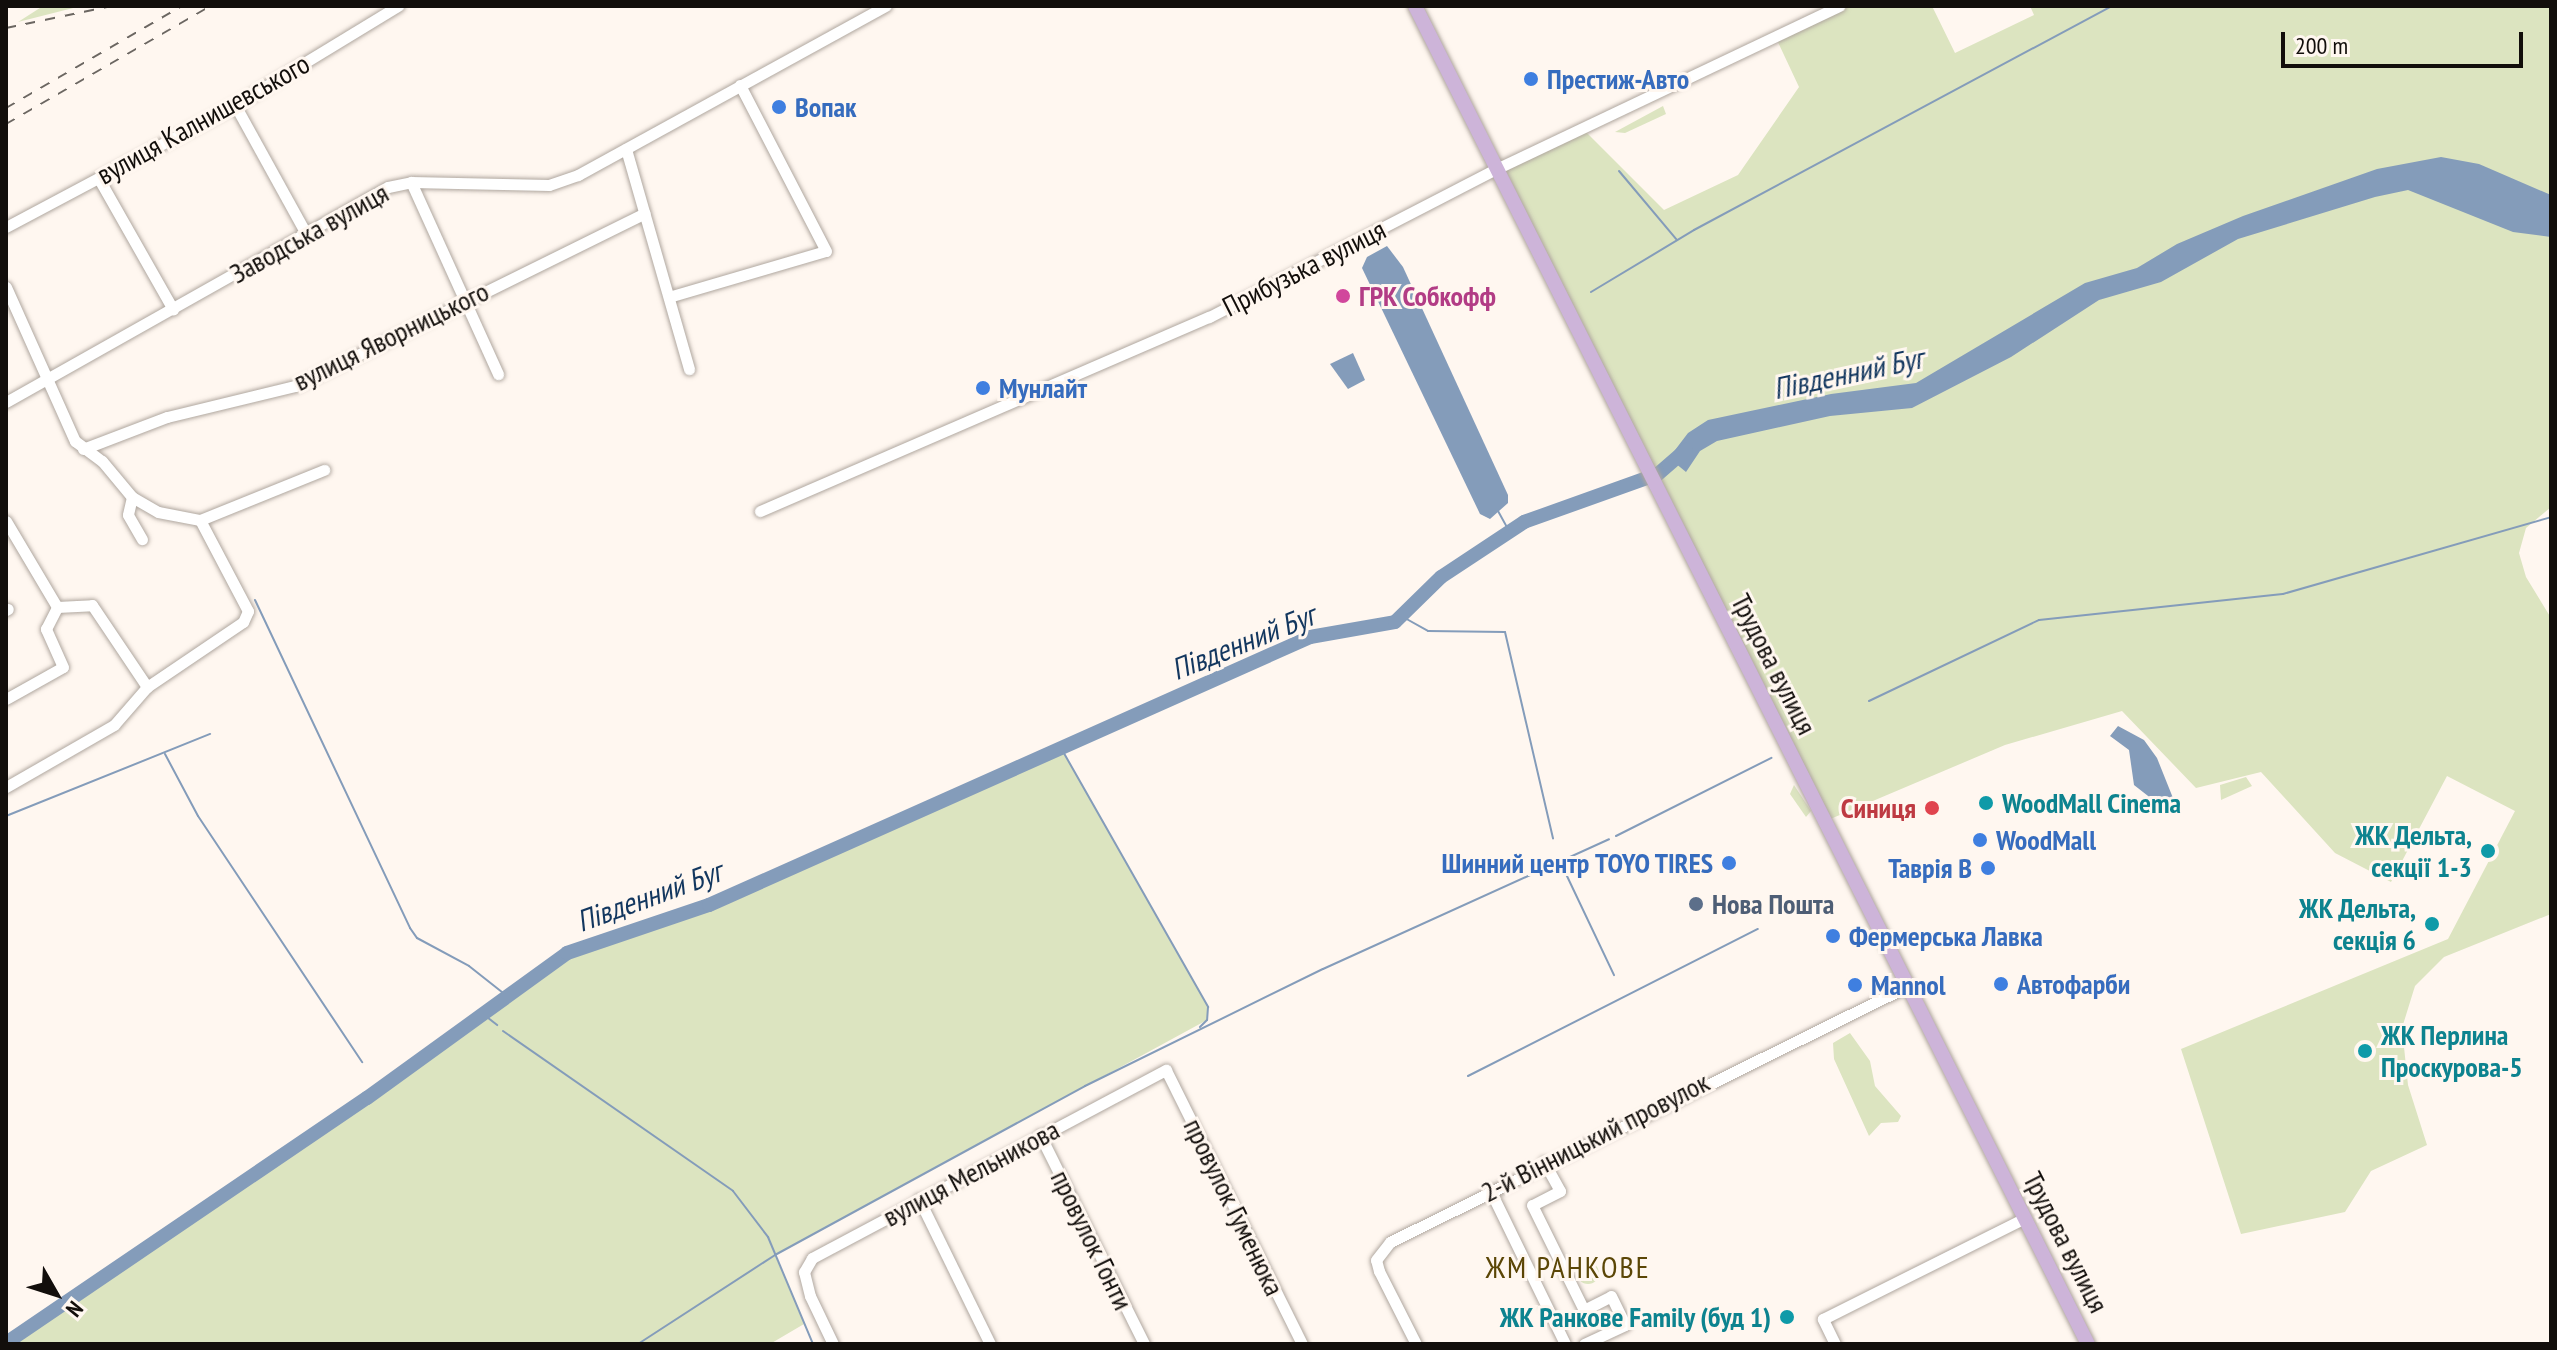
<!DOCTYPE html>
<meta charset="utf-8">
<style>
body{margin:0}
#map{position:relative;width:2557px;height:1350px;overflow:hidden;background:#fff7f0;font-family:"PT Sans Narrow",sans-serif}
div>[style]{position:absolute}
.green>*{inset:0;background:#dce4c0}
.round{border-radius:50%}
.water>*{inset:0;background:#849cba}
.stream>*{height:2px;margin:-1px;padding:0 1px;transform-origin:1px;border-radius:1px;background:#849cba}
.river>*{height:14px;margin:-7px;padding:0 7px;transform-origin:7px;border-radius:7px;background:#849cba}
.roads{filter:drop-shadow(0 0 2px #b0a79f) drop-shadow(0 0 2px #b0a79f)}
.minor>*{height:11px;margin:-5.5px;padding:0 5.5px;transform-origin:5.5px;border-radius:5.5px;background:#fff}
.major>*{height:14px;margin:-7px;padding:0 7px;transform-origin:7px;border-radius:7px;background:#cdb4d9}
.rail>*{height:2px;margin-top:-1px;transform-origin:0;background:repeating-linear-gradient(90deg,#6b6661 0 10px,transparent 0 20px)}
.dots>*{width:22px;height:22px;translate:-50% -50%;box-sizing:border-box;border:4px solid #fff7f0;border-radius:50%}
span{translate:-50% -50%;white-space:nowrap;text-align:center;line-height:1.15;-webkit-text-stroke:6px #fff7f0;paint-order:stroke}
.shop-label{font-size:28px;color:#366cbe;font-weight:700}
.left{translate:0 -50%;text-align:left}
.right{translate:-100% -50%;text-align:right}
.street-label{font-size:28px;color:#120e0b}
.hotel-label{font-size:28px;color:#b23c85;font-weight:700}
.culture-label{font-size:28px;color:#0d838f;font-weight:700}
.health-label{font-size:28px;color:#be3a42;font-weight:700}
.service-label{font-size:28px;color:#4e5e75;font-weight:700}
.water-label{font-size:30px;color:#13375f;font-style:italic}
.neighbourhood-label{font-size:30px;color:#5b4606;letter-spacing:2px}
.frame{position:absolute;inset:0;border:8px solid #120e0b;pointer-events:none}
.north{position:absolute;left:16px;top:1254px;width:80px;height:80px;-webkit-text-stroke:6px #fff7f0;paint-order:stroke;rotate:129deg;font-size:22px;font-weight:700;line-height:32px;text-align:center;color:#120e0b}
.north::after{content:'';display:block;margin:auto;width:28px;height:36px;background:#120e0b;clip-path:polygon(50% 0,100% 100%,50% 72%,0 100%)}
.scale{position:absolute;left:2281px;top:32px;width:242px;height:36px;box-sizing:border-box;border:4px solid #120e0b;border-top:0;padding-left:10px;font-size:24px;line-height:28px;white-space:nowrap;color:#120e0b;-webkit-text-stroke:6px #fff7f0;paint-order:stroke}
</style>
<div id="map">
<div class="green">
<i style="clip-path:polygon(43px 6px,81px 6px,18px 22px)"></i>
<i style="clip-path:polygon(1847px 6px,1932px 6px,1955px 53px,2034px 15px,2030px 6px,2551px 6px,2551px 507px,2526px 528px,2519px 553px,2526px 577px,2551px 618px,2551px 914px,2444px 957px,2415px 986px,2402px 1028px,2408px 1085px,2427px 1145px,2371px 1171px,2345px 1212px,2241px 1234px,2181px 1049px,2448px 939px,2515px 811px,2447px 776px,2391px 882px,2335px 853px,2261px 772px,2196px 788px,2122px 711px,2005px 745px,1828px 820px,1501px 171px,1585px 131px,1664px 210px,1738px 175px,1799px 87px,1777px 40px)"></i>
<i style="clip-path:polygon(1663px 106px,1666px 114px,1625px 133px,1615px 132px)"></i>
<i style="clip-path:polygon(1061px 748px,1208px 1007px,1207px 1020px,775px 1255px,804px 1324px,770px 1344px,6px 1344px,367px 1098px,567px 953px,709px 905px)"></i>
<i style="clip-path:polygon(2246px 777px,2252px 786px,2221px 800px,2220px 785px)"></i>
<i style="clip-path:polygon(1794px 785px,1811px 811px,1806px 817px,1790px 794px)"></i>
<i style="clip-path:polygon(1850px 1033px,1870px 1061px,1875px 1086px,1901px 1116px,1898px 1122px,1881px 1123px,1869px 1136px,1834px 1059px,1833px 1043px)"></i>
<i class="round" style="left:1577px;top:1262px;width:22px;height:22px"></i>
</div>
<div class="water">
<i style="clip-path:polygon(2441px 157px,2479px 164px,2551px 195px,2551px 237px,2513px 232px,2408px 190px,2375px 197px,2238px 239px,2161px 282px,2099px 300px,2011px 357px,1912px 408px,1830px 416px,1717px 441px,1700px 451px,1686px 472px,1669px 458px,1688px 433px,1708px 420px,1831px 394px,1916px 383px,2085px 283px,2137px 268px,2177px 244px,2243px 216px,2377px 169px)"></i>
<i style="clip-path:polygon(1387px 246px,1403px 267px,1508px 495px,1508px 503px,1490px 519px,1480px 514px,1362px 268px,1367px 257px)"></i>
<i style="clip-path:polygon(1353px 353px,1365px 380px,1348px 389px,1330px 364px)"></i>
<i style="clip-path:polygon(2118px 726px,2144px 740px,2157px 758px,2173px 798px,2166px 810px,2134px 785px,2129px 750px,2110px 736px)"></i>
</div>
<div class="stream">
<i style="left:1619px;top:171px;width:90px;rotate:50deg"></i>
<i style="left:1591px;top:292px;width:120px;rotate:-31deg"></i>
<i style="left:1694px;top:230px;width:474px;rotate:-28.2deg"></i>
<i style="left:1498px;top:511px;width:23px;rotate:61deg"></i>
<i style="left:255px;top:600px;width:363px;rotate:64.7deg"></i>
<i style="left:410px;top:928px;width:12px;rotate:55deg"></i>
<i style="left:417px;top:938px;width:59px;rotate:28.3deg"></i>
<i style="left:469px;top:966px;width:48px;rotate:38.3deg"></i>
<i style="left:1403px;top:617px;width:29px;rotate:29deg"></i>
<i style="left:1428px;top:631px;width:77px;rotate:0.7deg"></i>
<i style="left:1505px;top:632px;width:212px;rotate:76.9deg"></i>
<i style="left:1869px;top:701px;width:188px;rotate:-25.5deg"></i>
<i style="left:2039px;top:620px;width:245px;rotate:-6.1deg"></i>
<i style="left:2283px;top:594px;width:279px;rotate:-16deg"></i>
<i style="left:1061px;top:748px;width:298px;rotate:60.4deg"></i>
<i style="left:1208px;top:1007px;width:13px;rotate:94deg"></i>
<i style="left:1207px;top:1020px;width:10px;rotate:135deg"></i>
<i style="left:165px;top:754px;width:70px;rotate:62deg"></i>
<i style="left:198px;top:816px;width:296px;rotate:56.3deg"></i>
<i style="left:6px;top:816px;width:220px;rotate:-21.9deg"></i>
<i style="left:1616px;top:836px;width:174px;rotate:-26.7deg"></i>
<i style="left:1566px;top:874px;width:112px;rotate:64.6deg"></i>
<i style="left:483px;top:1014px;width:18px;rotate:38deg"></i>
<i style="left:503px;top:1031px;width:280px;rotate:34.8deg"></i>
<i style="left:733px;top:1191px;width:58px;rotate:52.7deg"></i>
<i style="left:768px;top:1237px;width:116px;rotate:67.2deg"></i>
<i style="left:1468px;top:1076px;width:325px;rotate:-26.9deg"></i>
<i style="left:638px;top:1344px;width:163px;rotate:-33deg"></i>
<i style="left:775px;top:1255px;width:353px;rotate:-28.6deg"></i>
<i style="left:1085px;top:1086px;width:265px;rotate:-26.2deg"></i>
<i style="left:1323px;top:969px;width:314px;rotate:-24.4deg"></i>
</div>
<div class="river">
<i style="left:6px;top:1343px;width:436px;rotate:-34.2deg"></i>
<i style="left:367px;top:1098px;width:247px;rotate:-35.9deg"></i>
<i style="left:567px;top:953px;width:150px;rotate:-18.7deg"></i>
<i style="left:709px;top:905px;width:658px;rotate:-24.03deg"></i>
<i style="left:1310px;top:637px;width:86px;rotate:-10deg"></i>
<i style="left:1395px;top:622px;width:64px;rotate:-44.4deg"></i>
<i style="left:1441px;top:577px;width:100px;rotate:-33.5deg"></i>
<i style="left:1524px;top:522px;width:142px;rotate:-19.7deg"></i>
<i style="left:1658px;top:474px;width:37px;rotate:-41deg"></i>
</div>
<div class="roads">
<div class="minor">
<i style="left:235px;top:105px;width:145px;rotate:61.1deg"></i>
<i style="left:626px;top:149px;width:229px;rotate:74deg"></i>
<i style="left:99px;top:179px;width:150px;rotate:60.4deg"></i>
<i style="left:411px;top:182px;width:211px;rotate:65.6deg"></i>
<i style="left:6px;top:227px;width:259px;rotate:-28deg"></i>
<i style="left:235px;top:105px;width:191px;rotate:-31.3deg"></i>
<i style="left:6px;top:287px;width:169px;rotate:65.9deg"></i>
<i style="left:75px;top:441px;width:34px;rotate:37deg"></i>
<i style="left:102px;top:461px;width:47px;rotate:50.2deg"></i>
<i style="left:132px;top:497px;width:30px;rotate:30deg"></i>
<i style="left:158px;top:512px;width:43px;rotate:10.8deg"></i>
<i style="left:200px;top:520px;width:103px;rotate:62.2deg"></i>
<i style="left:248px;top:611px;width:12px;rotate:114deg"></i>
<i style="left:243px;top:622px;width:116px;rotate:145.9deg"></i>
<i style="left:147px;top:687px;width:50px;rotate:131deg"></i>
<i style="left:114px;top:725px;width:125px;rotate:150.1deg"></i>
<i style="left:672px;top:296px;width:160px;rotate:-16.3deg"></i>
<i style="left:826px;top:251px;width:187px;rotate:-117.4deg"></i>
<i style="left:6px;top:402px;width:438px;rotate:-29.4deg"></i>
<i style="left:388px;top:187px;width:24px;rotate:-12deg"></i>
<i style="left:411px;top:182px;width:138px;rotate:1.2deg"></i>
<i style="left:549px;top:185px;width:31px;rotate:-19deg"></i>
<i style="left:578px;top:175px;width:351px;rotate:-28.8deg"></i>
<i style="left:83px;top:449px;width:90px;rotate:-20.9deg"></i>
<i style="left:167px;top:417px;width:132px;rotate:-13.6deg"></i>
<i style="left:295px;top:386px;width:390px;rotate:-26.3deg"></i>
<i style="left:132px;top:497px;width:18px;rotate:103deg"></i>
<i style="left:128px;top:515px;width:28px;rotate:60deg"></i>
<i style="left:760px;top:511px;width:489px;rotate:-23.4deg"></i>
<i style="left:1209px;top:317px;width:323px;rotate:-27.3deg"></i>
<i style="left:1496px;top:169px;width:380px;rotate:-25.4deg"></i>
<i style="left:200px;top:520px;width:134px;rotate:-22deg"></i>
<i style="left:6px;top:521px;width:100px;rotate:59.3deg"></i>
<i style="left:57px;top:607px;width:35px;rotate:-3deg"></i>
<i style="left:92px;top:605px;width:99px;rotate:56.1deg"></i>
<i style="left:6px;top:610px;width:2px;rotate:-27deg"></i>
<i style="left:6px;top:699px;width:65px;rotate:-29.3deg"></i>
<i style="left:63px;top:667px;width:42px;rotate:-114.1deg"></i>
<i style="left:46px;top:629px;width:25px;rotate:-63deg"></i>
<i style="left:1040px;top:1135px;width:233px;rotate:63.5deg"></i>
<i style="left:1544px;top:1162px;width:33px;rotate:61deg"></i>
<i style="left:1560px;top:1191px;width:31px;rotate:153deg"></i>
<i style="left:1532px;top:1205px;width:117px;rotate:63.7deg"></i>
<i style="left:1584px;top:1310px;width:30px;rotate:-27deg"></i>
<i style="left:1611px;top:1296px;width:32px;rotate:64deg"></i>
<i style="left:1625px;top:1325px;width:45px;rotate:155.1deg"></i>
<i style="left:1490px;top:1190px;width:171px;rotate:64deg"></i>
<i style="left:919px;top:1199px;width:161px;rotate:63.9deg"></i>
<i style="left:833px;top:1344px;width:53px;rotate:-115.6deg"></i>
<i style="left:810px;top:1296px;width:25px;rotate:-104deg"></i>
<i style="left:804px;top:1272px;width:16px;rotate:-60deg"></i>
<i style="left:812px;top:1258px;width:401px;rotate:-28deg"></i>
<i style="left:1166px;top:1070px;width:306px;rotate:63.6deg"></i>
<i style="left:1416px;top:1344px;width:82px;rotate:-116.9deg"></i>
<i style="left:1379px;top:1271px;width:11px;rotate:-105deg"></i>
<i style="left:1376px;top:1260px;width:23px;rotate:-52deg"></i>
<i style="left:1390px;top:1242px;width:578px;rotate:-26.3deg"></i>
<i style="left:1835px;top:1344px;width:28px;rotate:-116deg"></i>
<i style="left:1823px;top:1319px;width:226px;rotate:-26.6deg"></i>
</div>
<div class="major">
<i style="left:1415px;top:6px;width:1498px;rotate:63.3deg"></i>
</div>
</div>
<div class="rail">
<i style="left:6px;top:28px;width:108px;rotate:-11.7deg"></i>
<i style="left:6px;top:108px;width:203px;rotate:-30.1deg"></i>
<i style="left:6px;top:124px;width:236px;rotate:-30deg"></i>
</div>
<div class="dots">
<i style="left:1531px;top:79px;background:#3f7fe0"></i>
<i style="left:779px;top:107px;background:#3f7fe0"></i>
<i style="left:1343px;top:296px;background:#d1479c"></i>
<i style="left:983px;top:388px;background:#3f7fe0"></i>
<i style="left:1986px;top:803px;background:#0f9aa8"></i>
<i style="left:1932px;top:808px;background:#e0444e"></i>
<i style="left:1980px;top:840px;background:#3f7fe0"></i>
<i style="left:2488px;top:851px;background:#0f9aa8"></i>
<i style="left:1729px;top:863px;background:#3f7fe0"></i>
<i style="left:1988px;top:868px;background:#3f7fe0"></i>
<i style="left:1696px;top:904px;background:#5c6f8a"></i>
<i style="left:2432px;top:924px;background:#0f9aa8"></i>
<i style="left:1833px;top:936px;background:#3f7fe0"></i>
<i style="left:2001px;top:984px;background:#3f7fe0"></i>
<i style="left:1855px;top:985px;background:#3f7fe0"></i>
<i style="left:2365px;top:1051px;background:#0f9aa8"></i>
<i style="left:1787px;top:1317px;background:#0f9aa8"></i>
</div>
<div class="shop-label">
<span class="left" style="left:1547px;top:79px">Престиж-Авто</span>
<span class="left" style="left:795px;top:107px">Вопак</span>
<span class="left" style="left:999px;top:388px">Мунлайт</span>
<span class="left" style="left:1996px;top:840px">WoodMall</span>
<span class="right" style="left:1713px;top:863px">Шинний центр TOYO TIRES</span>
<span class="right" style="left:1972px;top:868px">Таврія В</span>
<span class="left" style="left:1849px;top:936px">Фермерська Лавка</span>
<span class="left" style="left:2017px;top:984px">Автофарби</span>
<span class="left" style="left:1871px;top:985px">Mannol</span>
</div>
<div class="street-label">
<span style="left:203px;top:119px;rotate:-29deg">вулиця Калнишевського</span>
<span style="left:309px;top:233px;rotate:-29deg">Заводська вулиця</span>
<span style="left:1304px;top:268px;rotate:-27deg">Прибузька вулиця</span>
<span style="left:391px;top:336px;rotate:-26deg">вулиця Яворницького</span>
<span style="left:1774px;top:664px;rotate:63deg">Трудова вулиця</span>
<span style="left:1595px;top:1137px;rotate:-27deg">2-й Вінницький провулок</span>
<span style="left:971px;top:1173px;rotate:-28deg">вулиця Мельникова</span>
<span style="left:1234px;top:1207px;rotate:64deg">провулок Гуменюка</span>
<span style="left:1092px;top:1240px;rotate:64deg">провулок Гонти</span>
<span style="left:2066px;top:1242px;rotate:63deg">Трудова вулиця</span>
</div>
<div class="hotel-label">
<span class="left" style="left:1359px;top:296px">ГРК Собкофф</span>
</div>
<div class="culture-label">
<span class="left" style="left:2002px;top:803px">WoodMall Cinema</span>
<span class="right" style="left:2472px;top:851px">ЖК Дельта,<br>секції 1-3</span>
<span class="right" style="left:2416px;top:924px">ЖК Дельта,<br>секція 6</span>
<span class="left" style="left:2381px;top:1051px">ЖК Перлина<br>Проскурова-5</span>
<span class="right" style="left:1771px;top:1317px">ЖК Ранкове Family (буд 1)</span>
</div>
<div class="health-label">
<span class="right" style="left:1916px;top:808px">Синиця</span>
</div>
<div class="service-label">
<span class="left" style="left:1712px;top:904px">Нова Пошта</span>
</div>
<div class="water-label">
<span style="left:1848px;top:373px;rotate:-12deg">Південний Буг</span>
<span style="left:1243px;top:642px;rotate:-22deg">Південний Буг</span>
<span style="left:649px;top:896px;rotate:-20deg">Південний Буг</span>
</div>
<div class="neighbourhood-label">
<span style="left:1568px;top:1267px">ЖМ РАНКОВЕ</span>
</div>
<div class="frame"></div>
<div class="north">N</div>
<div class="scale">200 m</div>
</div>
